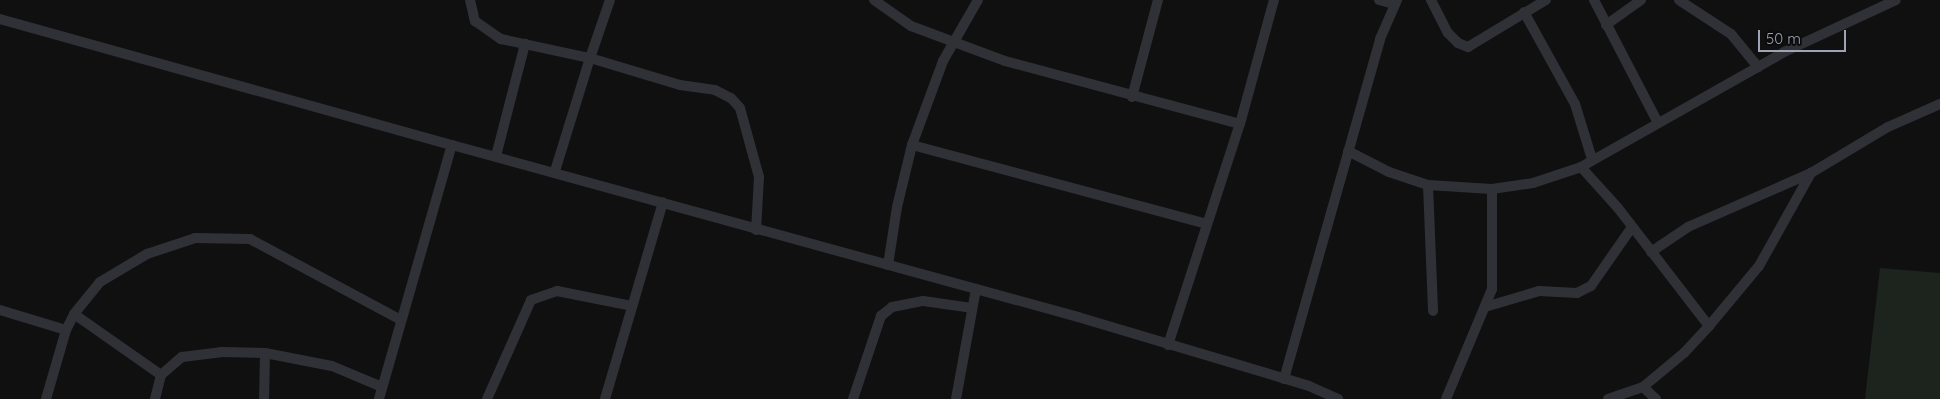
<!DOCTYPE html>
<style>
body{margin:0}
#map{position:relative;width:1940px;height:399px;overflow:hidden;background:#101011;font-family:Quicksand,sans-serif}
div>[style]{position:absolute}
.green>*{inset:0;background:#1c241d}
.street>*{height:10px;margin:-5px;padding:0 5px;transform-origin:5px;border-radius:5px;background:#303137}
span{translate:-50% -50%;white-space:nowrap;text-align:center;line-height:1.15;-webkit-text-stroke:4.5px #0b0b0c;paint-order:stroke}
.scale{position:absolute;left:1758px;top:30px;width:88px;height:22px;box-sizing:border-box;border:2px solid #9fa3b4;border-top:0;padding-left:6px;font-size:15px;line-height:18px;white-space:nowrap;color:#9fa3b4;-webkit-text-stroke:4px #0b0b0c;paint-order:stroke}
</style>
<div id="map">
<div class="green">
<i style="clip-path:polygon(1880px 268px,1940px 273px,1940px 399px,1865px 399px)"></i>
</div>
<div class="street">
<i style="left:470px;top:0;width:22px;rotate:77deg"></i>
<i style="left:475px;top:21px;width:32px;rotate:35deg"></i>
<i style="left:501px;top:39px;width:91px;rotate:12.1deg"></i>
<i style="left:590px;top:58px;width:61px;rotate:-71deg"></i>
<i style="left:874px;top:0;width:45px;rotate:35.1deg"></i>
<i style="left:911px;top:26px;width:100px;rotate:20.4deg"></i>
<i style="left:1005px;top:61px;width:243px;rotate:15deg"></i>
<i style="left:1379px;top:0;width:16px;rotate:15deg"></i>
<i style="left:1431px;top:0;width:37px;rotate:63deg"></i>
<i style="left:1448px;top:33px;width:14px;rotate:45deg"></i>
<i style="left:1458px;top:43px;width:11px;rotate:22deg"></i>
<i style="left:1468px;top:47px;width:91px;rotate:-31.1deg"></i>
<i style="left:1594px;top:0;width:136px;rotate:62.5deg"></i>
<i style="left:1679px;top:0;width:62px;rotate:33.2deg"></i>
<i style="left:1731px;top:34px;width:43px;rotate:50.7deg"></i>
<i style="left:1524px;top:12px;width:105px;rotate:61deg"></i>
<i style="left:1575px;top:104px;width:58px;rotate:72.8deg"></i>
<i style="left:0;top:19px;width:469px;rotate:15.6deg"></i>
<i style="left:1606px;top:25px;width:43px;rotate:-35.5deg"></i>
<i style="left:1132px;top:97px;width:100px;rotate:-75deg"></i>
<i style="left:912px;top:145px;width:305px;rotate:15deg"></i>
<i style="left:1348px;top:151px;width:46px;rotate:27.1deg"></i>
<i style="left:1389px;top:172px;width:41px;rotate:18.4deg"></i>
<i style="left:1428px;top:185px;width:64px;rotate:3.6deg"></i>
<i style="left:1492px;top:189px;width:41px;rotate:-8.3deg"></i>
<i style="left:1533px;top:183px;width:51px;rotate:-18.4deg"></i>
<i style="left:1581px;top:167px;width:233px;rotate:-29.5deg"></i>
<i style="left:1784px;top:52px;width:123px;rotate:-24.9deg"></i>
<i style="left:496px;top:156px;width:116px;rotate:-75.5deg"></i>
<i style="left:1581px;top:167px;width:55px;rotate:47.9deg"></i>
<i style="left:1618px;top:208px;width:149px;rotate:52.4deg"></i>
<i style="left:555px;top:171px;width:118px;rotate:-72.8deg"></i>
<i style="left:590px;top:58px;width:94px;rotate:16.7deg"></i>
<i style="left:680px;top:85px;width:35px;rotate:8deg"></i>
<i style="left:715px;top:90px;width:18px;rotate:27deg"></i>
<i style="left:731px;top:98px;width:13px;rotate:48deg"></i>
<i style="left:740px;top:108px;width:72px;rotate:74.6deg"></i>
<i style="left:759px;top:177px;width:53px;rotate:93.2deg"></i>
<i style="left:1428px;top:185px;width:126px;rotate:87.7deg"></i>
<i style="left:1651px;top:252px;width:45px;rotate:-34deg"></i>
<i style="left:1688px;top:227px;width:134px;rotate:-23.7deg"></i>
<i style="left:1811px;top:173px;width:90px;rotate:-30.9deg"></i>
<i style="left:1888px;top:127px;width:57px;rotate:-23.9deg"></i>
<i style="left:888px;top:265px;width:59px;rotate:-81.2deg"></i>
<i style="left:897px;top:207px;width:64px;rotate:-76.4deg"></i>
<i style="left:912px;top:145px;width:90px;rotate:-69.7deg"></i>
<i style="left:943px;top:61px;width:70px;rotate:-60.2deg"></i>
<i style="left:1485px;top:307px;width:56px;rotate:-16.5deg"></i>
<i style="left:1539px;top:291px;width:38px;rotate:3deg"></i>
<i style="left:1577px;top:293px;width:16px;rotate:-27deg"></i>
<i style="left:1591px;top:286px;width:72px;rotate:-55.2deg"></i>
<i style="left:0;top:310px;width:69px;rotate:16.9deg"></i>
<i style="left:74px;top:314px;width:106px;rotate:35deg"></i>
<i style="left:1168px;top:345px;width:232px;rotate:-72deg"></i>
<i style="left:1240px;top:124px;width:129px;rotate:-74.7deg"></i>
<i style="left:265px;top:353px;width:68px;rotate:11deg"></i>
<i style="left:332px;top:366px;width:54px;rotate:22.8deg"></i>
<i style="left:1284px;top:379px;width:353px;rotate:-74.2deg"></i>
<i style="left:1380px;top:39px;width:43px;rotate:-66.4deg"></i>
<i style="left:1643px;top:387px;width:18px;rotate:43deg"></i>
<i style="left:46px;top:399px;width:72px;rotate:-73.8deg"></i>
<i style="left:66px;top:330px;width:18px;rotate:-63deg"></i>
<i style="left:74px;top:314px;width:41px;rotate:-50.9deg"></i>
<i style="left:100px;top:282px;width:55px;rotate:-30.8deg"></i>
<i style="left:147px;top:254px;width:51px;rotate:-18.4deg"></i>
<i style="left:195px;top:238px;width:55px;rotate:1deg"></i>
<i style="left:250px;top:239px;width:171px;rotate:28.2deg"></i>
<i style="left:155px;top:399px;width:25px;rotate:-76deg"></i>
<i style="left:161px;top:375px;width:28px;rotate:-41deg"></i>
<i style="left:182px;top:357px;width:39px;rotate:-7deg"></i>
<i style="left:221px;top:352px;width:44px;rotate:1.3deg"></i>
<i style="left:265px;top:353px;width:46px;rotate:91.2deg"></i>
<i style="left:379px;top:399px;width:264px;rotate:-74deg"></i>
<i style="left:452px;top:145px;width:649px;rotate:15.36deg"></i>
<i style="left:1078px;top:317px;width:241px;rotate:16.6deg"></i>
<i style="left:1309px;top:386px;width:32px;rotate:24deg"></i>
<i style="left:487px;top:399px;width:108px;rotate:-66deg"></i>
<i style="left:531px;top:300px;width:28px;rotate:-19deg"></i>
<i style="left:557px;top:291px;width:76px;rotate:11.3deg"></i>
<i style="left:605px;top:399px;width:205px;rotate:-73.6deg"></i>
<i style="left:853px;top:399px;width:88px;rotate:-71.4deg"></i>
<i style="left:881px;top:316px;width:14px;rotate:-39deg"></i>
<i style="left:892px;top:307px;width:32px;rotate:-11deg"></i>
<i style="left:923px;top:301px;width:49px;rotate:8.1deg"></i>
<i style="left:956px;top:399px;width:112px;rotate:-79.7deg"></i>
<i style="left:1446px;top:399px;width:119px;rotate:-67.3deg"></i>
<i style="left:1492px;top:289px;width:100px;rotate:-90deg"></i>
<i style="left:1608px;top:399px;width:37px;rotate:-19deg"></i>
<i style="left:1643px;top:387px;width:53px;rotate:-39.7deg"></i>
<i style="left:1684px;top:353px;width:37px;rotate:-47deg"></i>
<i style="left:1709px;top:326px;width:78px;rotate:-50.2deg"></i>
<i style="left:1759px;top:266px;width:107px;rotate:-60.8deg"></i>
</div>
<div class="scale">50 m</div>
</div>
